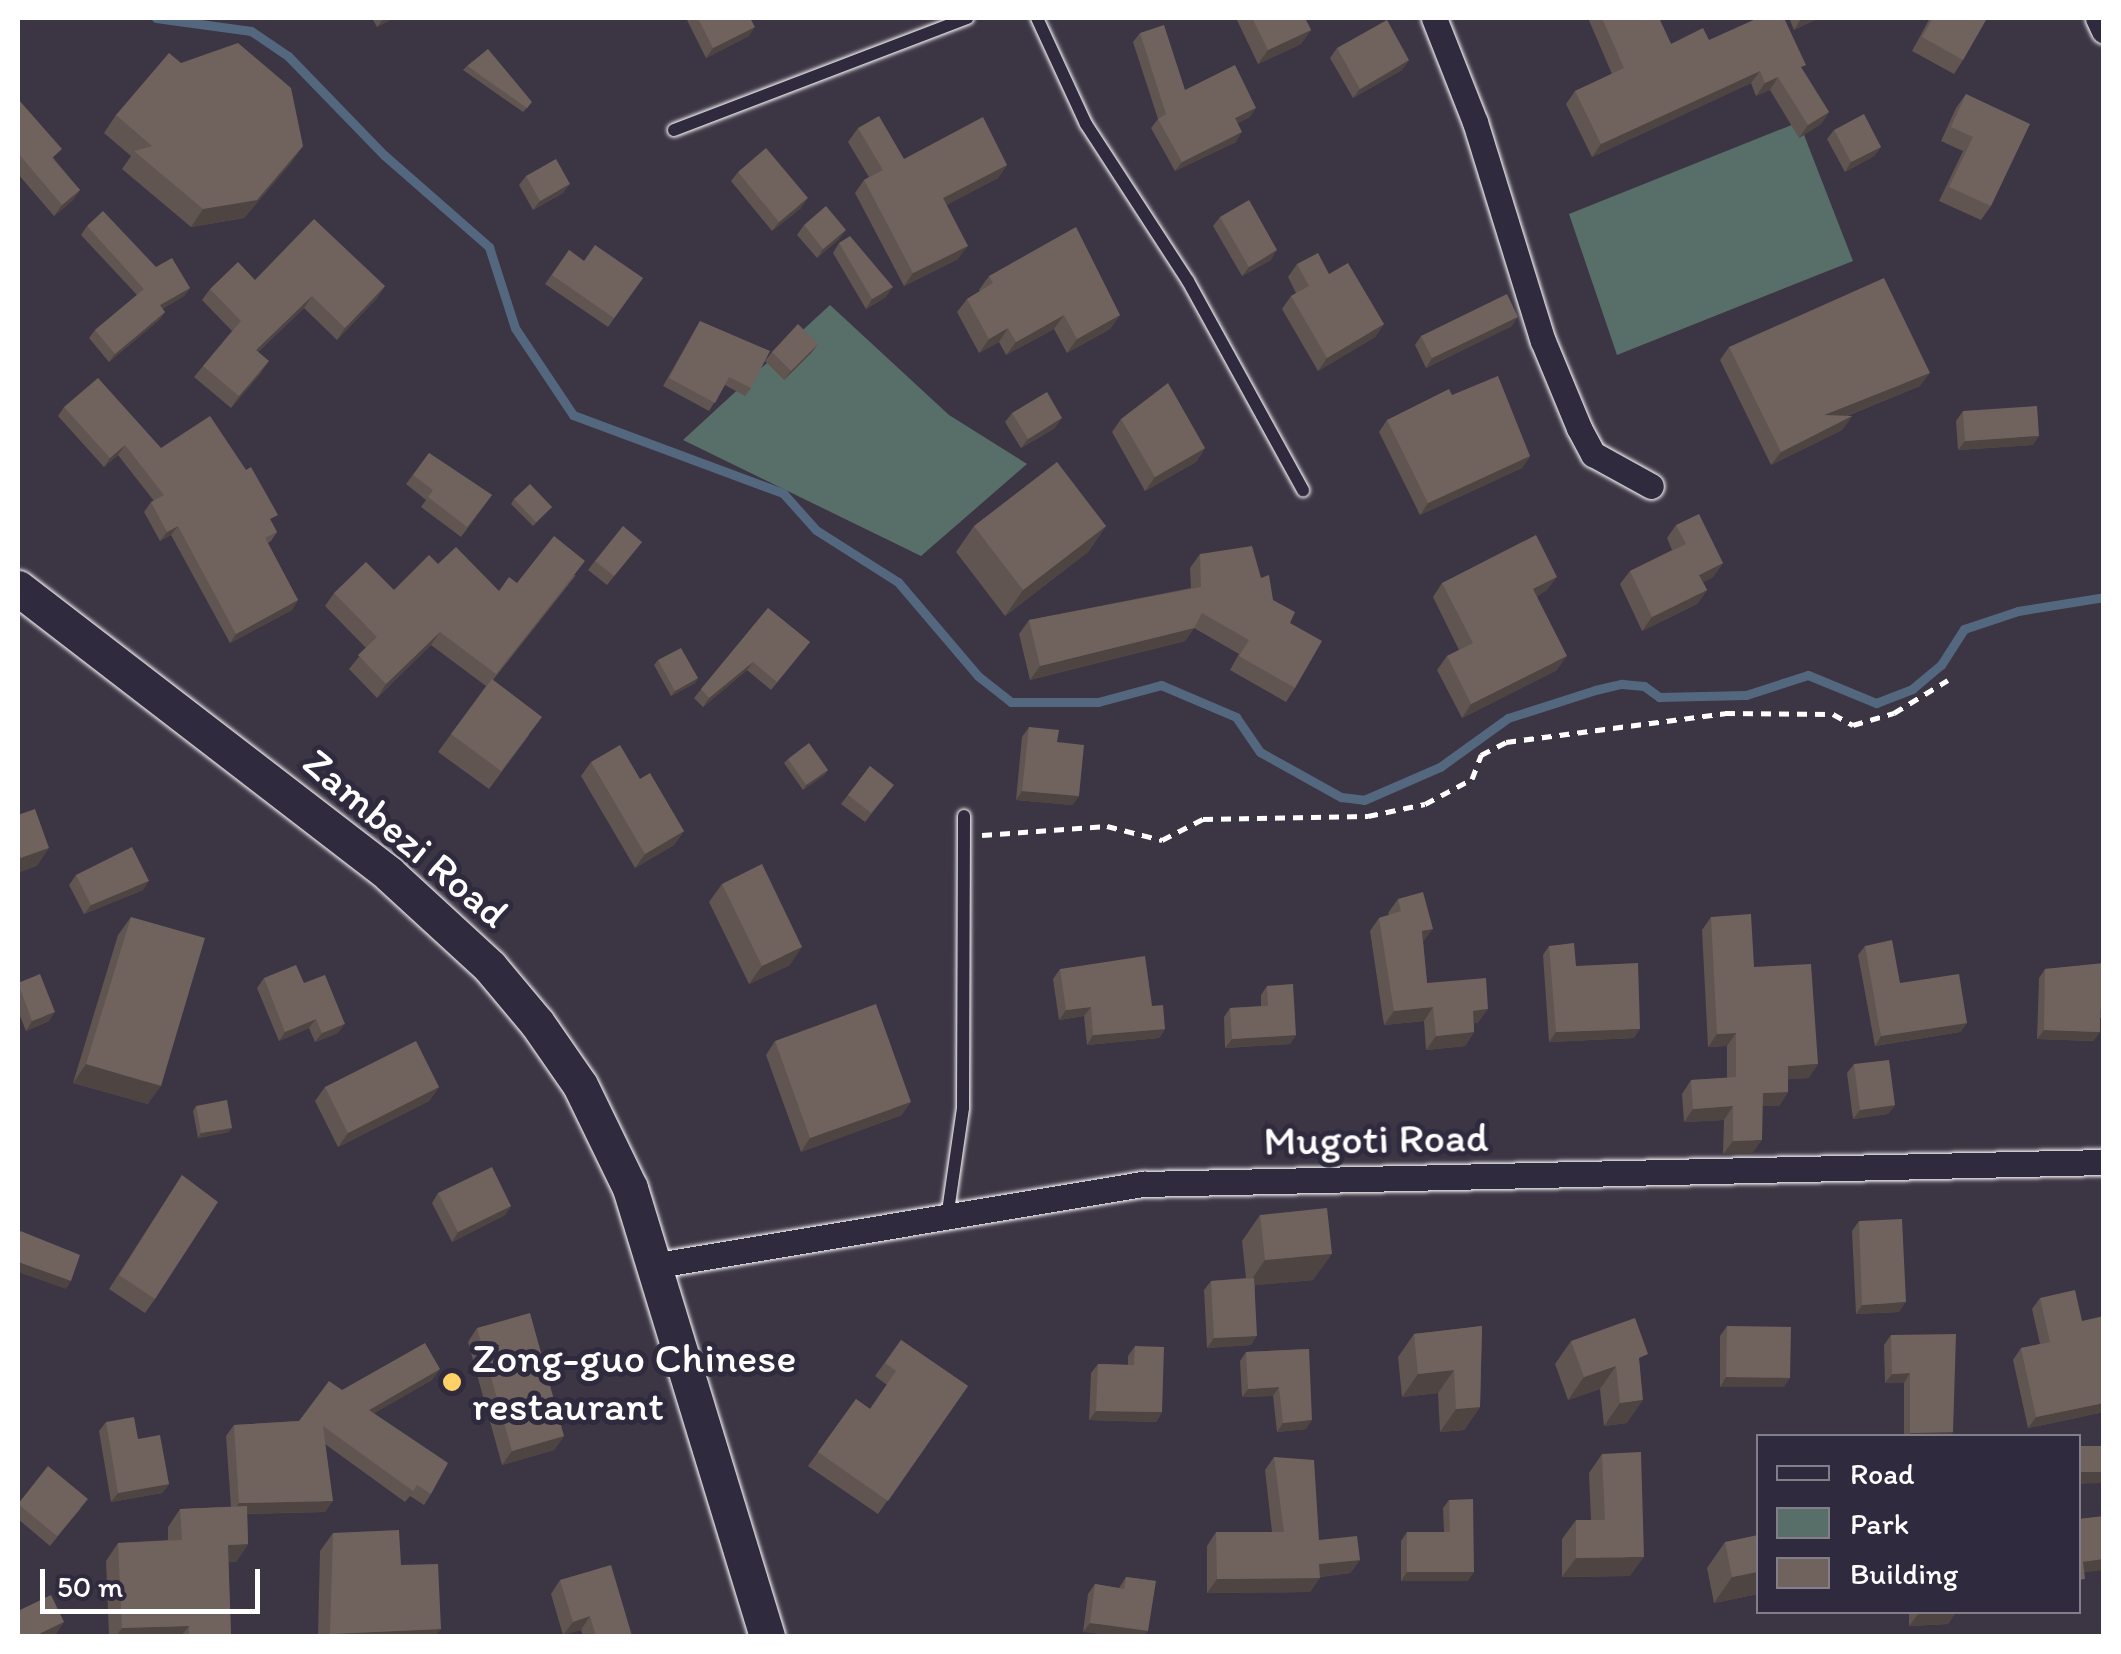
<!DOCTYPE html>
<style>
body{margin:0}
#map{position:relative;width:2121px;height:1654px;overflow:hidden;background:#3c3544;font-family:Itim,sans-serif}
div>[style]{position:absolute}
.green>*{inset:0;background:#586e69}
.stream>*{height:9px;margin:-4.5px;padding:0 4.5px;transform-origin:4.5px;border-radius:4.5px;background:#53687f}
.path>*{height:5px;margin-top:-2.5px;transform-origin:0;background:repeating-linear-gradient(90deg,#fff 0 10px,transparent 0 18px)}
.roads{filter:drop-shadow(0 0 2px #fff) drop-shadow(0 0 2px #fff)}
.service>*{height:12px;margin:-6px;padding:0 6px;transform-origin:6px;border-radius:6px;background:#2f2a3d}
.minor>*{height:25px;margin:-12.5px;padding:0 12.5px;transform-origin:12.5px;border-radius:12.5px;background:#2f2a3d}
.secondary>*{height:35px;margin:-17.5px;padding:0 17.5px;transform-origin:17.5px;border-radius:17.5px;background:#2f2a3d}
.wall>*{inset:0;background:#605551}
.shaded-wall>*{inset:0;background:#4e4542}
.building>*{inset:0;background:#70635e}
.dots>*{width:28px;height:28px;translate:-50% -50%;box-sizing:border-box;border:5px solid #2f2a3d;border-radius:50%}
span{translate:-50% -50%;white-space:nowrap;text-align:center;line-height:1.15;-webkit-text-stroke:10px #2f2a3d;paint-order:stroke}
.street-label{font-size:42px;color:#fff}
.poi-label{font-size:42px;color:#fff}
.left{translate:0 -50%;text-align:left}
.frame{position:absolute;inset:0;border:20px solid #fff;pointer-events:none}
.legend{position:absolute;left:1756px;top:1434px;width:325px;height:180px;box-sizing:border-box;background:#2f2a3d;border:2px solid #827f8b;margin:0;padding:12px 18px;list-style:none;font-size:30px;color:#fff}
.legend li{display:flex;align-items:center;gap:20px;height:50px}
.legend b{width:50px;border:2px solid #827f8b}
.scale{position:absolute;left:40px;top:1569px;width:220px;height:45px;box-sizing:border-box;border:5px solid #fff;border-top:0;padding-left:12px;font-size:30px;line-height:35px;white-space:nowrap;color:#fff;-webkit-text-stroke:8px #2f2a3d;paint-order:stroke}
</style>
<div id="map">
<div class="green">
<i style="clip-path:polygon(1799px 122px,1853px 261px,1617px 355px,1569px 214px)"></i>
<i style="clip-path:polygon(830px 305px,949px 415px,1027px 464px,921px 556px,683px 440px)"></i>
</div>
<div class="stream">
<i style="left:156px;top:18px;width:96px;rotate:7.8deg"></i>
<i style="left:251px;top:31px;width:45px;rotate:34deg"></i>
<i style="left:288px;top:56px;width:138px;rotate:45.9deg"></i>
<i style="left:384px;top:155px;width:140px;rotate:41.2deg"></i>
<i style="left:489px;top:247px;width:85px;rotate:72.2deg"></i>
<i style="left:515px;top:328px;width:105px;rotate:56.3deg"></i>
<i style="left:573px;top:415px;width:224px;rotate:20.4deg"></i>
<i style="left:783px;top:493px;width:50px;rotate:48.3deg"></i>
<i style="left:816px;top:530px;width:97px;rotate:32.4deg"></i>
<i style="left:898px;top:582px;width:123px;rotate:49.6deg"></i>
<i style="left:978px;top:676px;width:42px;rotate:38.2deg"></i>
<i style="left:1011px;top:702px;width:87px"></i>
<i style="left:1098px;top:702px;width:65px;rotate:-15.1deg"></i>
<i style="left:1161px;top:685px;width:82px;rotate:23.1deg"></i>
<i style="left:1236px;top:717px;width:42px;rotate:55.6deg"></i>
<i style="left:1260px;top:752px;width:93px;rotate:29.1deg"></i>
<i style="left:1341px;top:797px;width:23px;rotate:7deg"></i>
<i style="left:1364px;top:800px;width:83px;rotate:-23.5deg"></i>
<i style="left:1440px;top:767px;width:84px;rotate:-35.8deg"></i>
<i style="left:1508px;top:718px;width:91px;rotate:-17.8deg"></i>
<i style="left:1595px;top:690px;width:28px;rotate:-13deg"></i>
<i style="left:1622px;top:684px;width:22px;rotate:5deg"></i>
<i style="left:1644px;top:686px;width:19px;rotate:36deg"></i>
<i style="left:1659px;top:697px;width:87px;rotate:-1.3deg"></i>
<i style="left:1746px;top:695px;width:65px;rotate:-17.9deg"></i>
<i style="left:1808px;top:675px;width:74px;rotate:22.4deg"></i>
<i style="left:1876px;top:703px;width:39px;rotate:-21deg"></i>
<i style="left:1912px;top:689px;width:38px;rotate:-40deg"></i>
<i style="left:1941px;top:665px;width:43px;rotate:-57.4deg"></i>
<i style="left:1964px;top:629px;width:57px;rotate:-18.4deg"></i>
<i style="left:2018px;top:611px;width:87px;rotate:-9.2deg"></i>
</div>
<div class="path">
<i style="left:982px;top:835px;width:125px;rotate:-4.1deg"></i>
<i style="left:1107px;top:826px;width:57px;rotate:14.3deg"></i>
<i style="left:1162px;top:840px;width:46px;rotate:-27.1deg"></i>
<i style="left:1203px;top:819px;width:165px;rotate:-1deg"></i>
<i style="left:1368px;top:816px;width:58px;rotate:-11.9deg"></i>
<i style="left:1425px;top:804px;width:53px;rotate:-28deg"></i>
<i style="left:1472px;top:779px;width:26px;rotate:-69deg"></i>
<i style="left:1481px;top:755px;width:28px;rotate:-27deg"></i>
<i style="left:1506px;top:742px;width:221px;rotate:-7.5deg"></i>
<i style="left:1725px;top:713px;width:108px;rotate:0.5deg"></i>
<i style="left:1833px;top:714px;width:23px;rotate:29deg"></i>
<i style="left:1853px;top:725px;width:43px;rotate:-16.3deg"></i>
<i style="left:1894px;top:713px;width:63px;rotate:-31.4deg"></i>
</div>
<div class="roads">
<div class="service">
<i style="left:1037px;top:18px;width:117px;rotate:65.2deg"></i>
<i style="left:1086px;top:124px;width:187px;rotate:57deg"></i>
<i style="left:1188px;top:281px;width:239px;rotate:61.2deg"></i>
<i style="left:674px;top:130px;width:314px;rotate:-20.9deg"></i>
<i style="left:947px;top:1218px;width:111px;rotate:-81.7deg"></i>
<i style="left:963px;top:1108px;width:292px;rotate:-89.8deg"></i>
</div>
<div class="minor">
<i style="left:1434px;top:18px;width:112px;rotate:68.5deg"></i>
<i style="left:1475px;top:122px;width:229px;rotate:72.8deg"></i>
<i style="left:1543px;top:341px;width:94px;rotate:67.5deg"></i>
<i style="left:1579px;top:428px;width:30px;rotate:62deg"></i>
<i style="left:1593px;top:454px;width:66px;rotate:28.9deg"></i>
<i style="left:2098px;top:18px;width:14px;rotate:65deg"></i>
<i style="left:658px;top:1265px;width:492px;rotate:-9.5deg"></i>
<i style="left:1143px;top:1184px;width:961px;rotate:-1.31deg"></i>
</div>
<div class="secondary">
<i style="left:18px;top:588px;width:468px;rotate:37.6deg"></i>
<i style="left:389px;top:874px;width:137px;rotate:42.6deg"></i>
<i style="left:490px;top:967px;width:73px;rotate:50deg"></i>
<i style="left:537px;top:1023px;width:75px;rotate:55.3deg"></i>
<i style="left:580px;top:1085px;width:114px;rotate:64.1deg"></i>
<i style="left:630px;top:1188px;width:468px;rotate:73deg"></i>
</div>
</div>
<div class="wall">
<i style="clip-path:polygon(372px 18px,394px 18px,377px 27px)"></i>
<i style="clip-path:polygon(686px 18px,750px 18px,749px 36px,706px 58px)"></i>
<i style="clip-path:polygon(1236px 18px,1305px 18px,1311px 30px,1301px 44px,1258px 64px)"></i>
<i style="clip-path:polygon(1588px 18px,1659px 18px,1671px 44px,1709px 40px,1802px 69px,1829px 112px,1821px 124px,1799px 138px,1770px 90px,1756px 96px,1751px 83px,1592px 157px,1566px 104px,1575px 91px,1612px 74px)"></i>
<i style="clip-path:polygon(1789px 18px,1819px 18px,1794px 30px)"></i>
<i style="clip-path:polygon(1930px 18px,1987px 18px,1963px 60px,1954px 74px,1912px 51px)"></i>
<i style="clip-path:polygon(1140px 33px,1185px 90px,1250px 117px,1238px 123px,1236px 142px,1175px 171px,1151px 128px,1158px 119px,1133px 42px)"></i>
<i style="clip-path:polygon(1337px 48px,1409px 60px,1402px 70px,1353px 98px,1330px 58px)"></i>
<i style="clip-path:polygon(181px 63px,303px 146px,290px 164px,244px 218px,191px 227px,122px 169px,131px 156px,104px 133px,116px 115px)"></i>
<i style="clip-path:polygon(467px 66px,528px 106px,528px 107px,523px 112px,463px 70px)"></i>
<i style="clip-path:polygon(1966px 94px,1991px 206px,1981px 220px,1939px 201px,1963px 151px,1941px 141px,1956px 108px)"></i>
<i style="clip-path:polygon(18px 99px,55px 160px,80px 190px,72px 201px,54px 216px,18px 174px)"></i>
<i style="clip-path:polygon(858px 128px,904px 159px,1007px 165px,998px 178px,946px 205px,958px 259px,904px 286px,855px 193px,864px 180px,869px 177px,848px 142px)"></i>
<i style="clip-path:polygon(1834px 130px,1881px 147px,1874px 156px,1845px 172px,1827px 139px)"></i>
<i style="clip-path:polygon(738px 172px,801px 208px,772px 231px,731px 181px)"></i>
<i style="clip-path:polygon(526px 176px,563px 193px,533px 210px,519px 185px)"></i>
<i style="clip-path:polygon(1220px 217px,1271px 260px,1242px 276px,1213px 226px)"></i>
<i style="clip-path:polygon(804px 225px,839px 239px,817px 258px,797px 235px)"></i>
<i style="clip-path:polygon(87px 226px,190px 288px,184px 296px,162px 309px,165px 312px,159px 320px,109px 362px,89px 338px,95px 330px,137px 295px,81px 235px)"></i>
<i style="clip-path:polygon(839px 243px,886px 297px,866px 309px,833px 253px)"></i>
<i style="clip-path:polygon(569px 250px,584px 261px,643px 278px,608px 327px,545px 284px)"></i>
<i style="clip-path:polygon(1297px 264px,1329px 274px,1384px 324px,1375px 337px,1318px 371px,1282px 309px,1291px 296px,1296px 293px,1288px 277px)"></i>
<i style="clip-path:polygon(989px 276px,1120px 315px,1110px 329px,1067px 353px,1054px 329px,1006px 355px,999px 342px,979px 353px,957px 312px,967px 299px,980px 291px,979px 290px)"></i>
<i style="clip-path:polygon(255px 280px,385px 286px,377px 298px,337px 340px,304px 308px,258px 352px,261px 373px,231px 408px,194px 377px,232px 331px,202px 300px,210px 289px)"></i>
<i style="clip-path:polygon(700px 321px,751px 388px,745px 396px,725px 385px,709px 411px,663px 386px)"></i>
<i style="clip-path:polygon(1512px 326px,1426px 368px,1415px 345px,1421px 336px)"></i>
<i style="clip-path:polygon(818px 344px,811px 353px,784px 380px,765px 361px,772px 352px)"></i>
<i style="clip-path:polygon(1729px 347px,1920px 386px,1847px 416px,1852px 416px,1842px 430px,1771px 465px,1720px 360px)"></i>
<i style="clip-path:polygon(1452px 395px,1530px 456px,1522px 468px,1420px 515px,1379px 432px,1387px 420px)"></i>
<i style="clip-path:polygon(64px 407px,161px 448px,272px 523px,277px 532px,271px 541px,268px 543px,298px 600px,292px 610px,230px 643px,171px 535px,160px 541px,144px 512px,151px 502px,154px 501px,118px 455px,104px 467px,58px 416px)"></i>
<i style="clip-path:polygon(1963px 411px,2033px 445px,1958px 450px,1956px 421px)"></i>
<i style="clip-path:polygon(1012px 413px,1055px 428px,1021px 448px,1005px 422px)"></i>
<i style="clip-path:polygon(1121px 419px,1205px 448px,1196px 462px,1145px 491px,1112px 432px)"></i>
<i style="clip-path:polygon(429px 453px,492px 495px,461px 537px,421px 507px,426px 500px,406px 484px)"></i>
<i style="clip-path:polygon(514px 499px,552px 507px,533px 526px,511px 504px)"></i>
<i style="clip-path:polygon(1676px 525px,1723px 563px,1713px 577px,1703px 582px,1707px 590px,1697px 604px,1642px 631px,1620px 584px,1630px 571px,1672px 550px,1667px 538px)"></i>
<i style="clip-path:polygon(974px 526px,1106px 526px,1088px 552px,1005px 616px,956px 552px)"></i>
<i style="clip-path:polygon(642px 542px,607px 585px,588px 570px,595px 561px)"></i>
<i style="clip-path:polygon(1200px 554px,1261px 578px,1273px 600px,1290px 623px,1295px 688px,1286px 702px,1230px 670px,1239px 654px,1194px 628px,1185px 641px,1030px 680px,1019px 634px,1029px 620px,1191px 588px,1190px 568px)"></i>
<i style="clip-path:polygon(438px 564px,499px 591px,517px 583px,576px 575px,493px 680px,529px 735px,489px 789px,438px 752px,486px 686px,431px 645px,377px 698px,349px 669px,366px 648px,325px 606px,334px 593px,394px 590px)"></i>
<i style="clip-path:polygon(1442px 583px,1547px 590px,1537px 596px,1557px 670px,1462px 718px,1437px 670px,1447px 656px,1459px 650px,1433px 597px)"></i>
<i style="clip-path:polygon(768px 608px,810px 642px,771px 690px,747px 670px,703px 707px,694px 698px)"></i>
<i style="clip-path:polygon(658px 660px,698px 678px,695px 683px,671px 696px,654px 665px)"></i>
<i style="clip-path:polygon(1029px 727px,1057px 742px,1079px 796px,1072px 805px,1016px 800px,1022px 737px)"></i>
<i style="clip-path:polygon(788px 759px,828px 770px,824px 775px,803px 790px,784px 763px)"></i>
<i style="clip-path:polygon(591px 762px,640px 779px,684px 831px,674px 845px,635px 868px,581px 776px)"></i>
<i style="clip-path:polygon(870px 766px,887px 794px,865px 822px,841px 804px)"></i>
<i style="clip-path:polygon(76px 875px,143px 890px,84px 914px,69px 885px)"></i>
<i style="clip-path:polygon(722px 884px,790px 965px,749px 984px,709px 902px)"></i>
<i style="clip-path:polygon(1398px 899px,1423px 942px,1427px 983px,1478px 1023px,1474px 1023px,1474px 1032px,1465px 1046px,1426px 1050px,1424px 1021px,1384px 1025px,1370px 931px,1379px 918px,1389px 915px,1388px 913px)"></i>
<i style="clip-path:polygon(131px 917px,148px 1104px,73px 1083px,118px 935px)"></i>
<i style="clip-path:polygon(1711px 917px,1754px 967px,1809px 1078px,1788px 1079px,1788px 1092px,1779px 1106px,1762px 1106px,1752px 1154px,1723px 1154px,1724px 1120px,1684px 1122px,1682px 1094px,1691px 1080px,1727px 1078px,1727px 1046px,1708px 1047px,1702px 930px)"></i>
<i style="clip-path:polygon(2104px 944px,2104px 1018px,2100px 1018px,2100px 1032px,2093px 1041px,2037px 1039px,2039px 978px,2045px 969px,2101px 964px)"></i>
<i style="clip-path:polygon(1549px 946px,1576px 966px,1634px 1038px,1549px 1042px,1543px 955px)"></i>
<i style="clip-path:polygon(1865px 946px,1900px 983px,1967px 1023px,1960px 1032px,1875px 1046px,1858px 955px)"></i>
<i style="clip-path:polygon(1060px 969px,1165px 1029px,1159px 1038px,1087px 1045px,1084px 1016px,1059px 1020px,1053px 979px)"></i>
<i style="clip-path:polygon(264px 978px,304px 983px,338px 1033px,315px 1042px,309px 1028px,279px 1041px,257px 988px)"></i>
<i style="clip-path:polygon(18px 983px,49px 1021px,26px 1031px,18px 1011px)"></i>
<i style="clip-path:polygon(1267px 986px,1296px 1035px,1290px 1044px,1225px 1048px,1224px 1017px,1230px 1008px,1261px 1006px,1261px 995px)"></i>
<i style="clip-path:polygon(775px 1041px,902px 1115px,801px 1152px,766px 1055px)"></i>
<i style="clip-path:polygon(1854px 1064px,1895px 1105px,1888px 1114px,1853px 1119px,1847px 1073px)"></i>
<i style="clip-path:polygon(325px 1087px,439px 1087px,429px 1101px,338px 1147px,315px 1101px)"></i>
<i style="clip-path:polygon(196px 1106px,229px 1132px,198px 1138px,193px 1111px)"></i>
<i style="clip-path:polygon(182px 1175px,155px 1299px,145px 1313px,109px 1289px)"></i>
<i style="clip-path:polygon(438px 1193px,511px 1206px,505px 1215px,452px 1242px,432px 1203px)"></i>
<i style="clip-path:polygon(1260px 1215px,1313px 1280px,1255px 1285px,1251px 1345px,1207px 1348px,1204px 1290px,1211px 1281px,1246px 1278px,1242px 1241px)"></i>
<i style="clip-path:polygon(1859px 1221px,1899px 1312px,1856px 1314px,1852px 1231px)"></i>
<i style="clip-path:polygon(2040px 1298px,2104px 1412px,2028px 1428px,2013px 1360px,2021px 1348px,2040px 1344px,2032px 1309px)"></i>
<i style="clip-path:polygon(1482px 1326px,1480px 1407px,1464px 1430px,1440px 1432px,1438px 1393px,1402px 1397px,1398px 1357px,1414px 1334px)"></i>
<i style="clip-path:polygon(1727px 1326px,1784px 1387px,1720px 1387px,1720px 1336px)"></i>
<i style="clip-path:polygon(477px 1328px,564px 1436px,554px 1450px,502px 1465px,468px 1342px)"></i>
<i style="clip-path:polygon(1891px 1335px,1953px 1432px,1950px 1436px,1904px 1436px,1904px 1383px,1885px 1383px,1884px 1345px)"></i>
<i style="clip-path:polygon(901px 1340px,968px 1386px,878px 1514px,808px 1466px,856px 1399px,870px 1409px,887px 1385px,875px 1376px)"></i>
<i style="clip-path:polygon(1571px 1341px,1640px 1366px,1627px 1423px,1604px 1426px,1600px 1389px,1568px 1400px,1555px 1364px)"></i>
<i style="clip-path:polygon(1135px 1346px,1162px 1412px,1156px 1422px,1089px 1420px,1091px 1373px,1098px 1364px,1128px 1365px,1128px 1356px)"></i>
<i style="clip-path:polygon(1309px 1349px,1306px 1429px,1277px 1432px,1273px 1396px,1242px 1397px,1240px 1361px,1246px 1352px)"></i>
<i style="clip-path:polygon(440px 1369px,432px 1380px,374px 1413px,431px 1494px,424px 1505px,410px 1496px,405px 1502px,325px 1444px,325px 1512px,247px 1514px,248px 1544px,236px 1562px,228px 1562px,231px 1636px,109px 1636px,106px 1561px,118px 1543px,168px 1540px,168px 1527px,180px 1509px,231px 1507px,226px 1436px,234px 1425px,299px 1421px,342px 1390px)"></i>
<i style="clip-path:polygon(106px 1422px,138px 1439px,169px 1484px,162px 1493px,111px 1502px,99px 1431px)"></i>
<i style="clip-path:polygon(1602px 1454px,1630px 1576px,1562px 1577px,1562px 1539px,1576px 1520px,1591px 1520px,1589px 1473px)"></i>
<i style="clip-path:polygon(1274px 1457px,1319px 1540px,1360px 1560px,1350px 1573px,1320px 1577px,1310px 1592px,1207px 1593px,1207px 1546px,1216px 1532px,1272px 1532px,1265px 1470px)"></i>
<i style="clip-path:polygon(1449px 1500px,1468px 1581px,1401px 1581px,1401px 1541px,1407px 1532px,1444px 1532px,1443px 1508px)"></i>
<i style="clip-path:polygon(18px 1502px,81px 1508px,50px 1546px,18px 1519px)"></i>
<i style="clip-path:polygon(333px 1533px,401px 1565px,441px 1629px,435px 1636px,318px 1636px,320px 1551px)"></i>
<i style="clip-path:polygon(1725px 1542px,1758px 1594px,1714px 1603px,1707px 1568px)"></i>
<i style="clip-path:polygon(1126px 1577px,1156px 1581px,1083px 1632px,1088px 1594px,1095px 1584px,1119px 1588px)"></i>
<i style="clip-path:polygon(560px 1580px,632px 1636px,583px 1636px,581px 1630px,563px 1635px,551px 1594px)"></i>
<i style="clip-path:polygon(1909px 1612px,1956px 1612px,1948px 1624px,1909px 1626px)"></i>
</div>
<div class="shaded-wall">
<i style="clip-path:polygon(384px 18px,394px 18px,377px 27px)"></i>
<i style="clip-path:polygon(1805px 18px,1819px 18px,1794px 30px,1801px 19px)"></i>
<i style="clip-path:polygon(755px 27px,749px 36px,706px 58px,713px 48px)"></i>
<i style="clip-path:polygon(1311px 30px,1301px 44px,1258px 64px,1268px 50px)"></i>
<i style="clip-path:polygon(1409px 60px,1402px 70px,1353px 98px,1360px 89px)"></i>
<i style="clip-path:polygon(1760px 71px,1751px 83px,1592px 157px,1601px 144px)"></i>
<i style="clip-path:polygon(1778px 77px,1770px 90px,1756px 96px,1765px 83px)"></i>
<i style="clip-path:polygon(1256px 108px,1250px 117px,1229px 128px,1235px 118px)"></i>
<i style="clip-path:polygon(1829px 112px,1821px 124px,1799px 138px,1808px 125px)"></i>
<i style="clip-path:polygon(1242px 132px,1236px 142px,1175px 171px,1182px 162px)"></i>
<i style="clip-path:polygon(303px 146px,290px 164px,244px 218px,191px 227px,203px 209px)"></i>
<i style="clip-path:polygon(1881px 147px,1874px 156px,1845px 172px,1851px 162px)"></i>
<i style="clip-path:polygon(1007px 165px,998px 178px,934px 212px,943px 198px)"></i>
<i style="clip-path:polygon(570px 184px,563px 193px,533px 210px,540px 201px)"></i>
<i style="clip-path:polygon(80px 190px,72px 201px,54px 216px,62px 205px)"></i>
<i style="clip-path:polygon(808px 198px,801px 208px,772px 231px,779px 222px)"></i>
<i style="clip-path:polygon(846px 230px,839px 239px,817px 258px,823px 249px)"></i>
<i style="clip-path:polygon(968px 246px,958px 259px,904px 286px,913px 273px)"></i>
<i style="clip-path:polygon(1277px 250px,1271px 260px,1242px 276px,1249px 267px)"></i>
<i style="clip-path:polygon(385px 286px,377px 298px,337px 340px,345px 328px)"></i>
<i style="clip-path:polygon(893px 287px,886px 297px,866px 309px,872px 299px)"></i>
<i style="clip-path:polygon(190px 288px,184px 296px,154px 314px,160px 305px)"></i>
<i style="clip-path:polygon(312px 296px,304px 308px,247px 362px,256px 350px)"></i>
<i style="clip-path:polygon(165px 312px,159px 320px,109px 362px,115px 354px)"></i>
<i style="clip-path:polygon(1064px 315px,1054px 329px,1006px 355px,1016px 342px)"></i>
<i style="clip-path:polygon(1120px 315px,1110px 329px,1067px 353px,1077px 339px)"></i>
<i style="clip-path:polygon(1518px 317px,1512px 326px,1426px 368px,1432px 358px)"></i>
<i style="clip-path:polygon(1384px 324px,1375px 337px,1318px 371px,1327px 358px)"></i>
<i style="clip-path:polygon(1008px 328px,999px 342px,979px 353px,989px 339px)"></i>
<i style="clip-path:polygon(818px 344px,811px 353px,784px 380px,791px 371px)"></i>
<i style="clip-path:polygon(269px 361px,261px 373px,231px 408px,239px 396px)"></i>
<i style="clip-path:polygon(1930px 373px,1920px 386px,1814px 429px,1824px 415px)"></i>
<i style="clip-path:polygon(1852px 416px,1842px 430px,1771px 465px,1781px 452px)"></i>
<i style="clip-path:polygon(1062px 418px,1055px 428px,1021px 448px,1028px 439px)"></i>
<i style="clip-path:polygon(2039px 436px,2033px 445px,1958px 450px,1965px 441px)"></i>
<i style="clip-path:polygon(125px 445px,118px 455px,104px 467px,110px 458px)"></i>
<i style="clip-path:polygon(1205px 448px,1196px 462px,1145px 491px,1155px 477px)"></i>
<i style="clip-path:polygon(1530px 456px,1522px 468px,1420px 515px,1428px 503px)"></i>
<i style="clip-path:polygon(178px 526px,171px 535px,160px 541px,167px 532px)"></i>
<i style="clip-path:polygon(1106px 526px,1088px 552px,1005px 616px,1023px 590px)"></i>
<i style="clip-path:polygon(1723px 563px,1713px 577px,1690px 589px,1699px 575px)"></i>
<i style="clip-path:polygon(1557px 577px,1547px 590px,1523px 603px,1533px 589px)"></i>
<i style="clip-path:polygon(1707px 590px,1697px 604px,1642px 631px,1652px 617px)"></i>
<i style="clip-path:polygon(298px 600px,292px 610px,230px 643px,236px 634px)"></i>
<i style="clip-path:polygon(1194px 628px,1185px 641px,1030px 680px,1040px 666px)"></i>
<i style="clip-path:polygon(440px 632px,431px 645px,377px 698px,386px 684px)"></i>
<i style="clip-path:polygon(1567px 656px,1557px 670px,1462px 718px,1471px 704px)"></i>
<i style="clip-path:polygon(753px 662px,747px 670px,703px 707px,709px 698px)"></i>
<i style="clip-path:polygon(698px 678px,695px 683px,671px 696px,675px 691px)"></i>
<i style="clip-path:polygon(828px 770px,824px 775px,803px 790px,806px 785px)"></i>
<i style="clip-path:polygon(1022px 791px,1079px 796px,1072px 805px,1016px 800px)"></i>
<i style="clip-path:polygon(684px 831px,674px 845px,635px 868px,645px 854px)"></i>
<i style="clip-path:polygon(49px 848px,37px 866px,18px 873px,18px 859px)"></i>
<i style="clip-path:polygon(149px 881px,143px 890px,84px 914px,91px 905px)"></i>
<i style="clip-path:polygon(1433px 929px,1423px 942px,1422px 931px)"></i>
<i style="clip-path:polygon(802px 947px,790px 965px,749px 984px,762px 966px)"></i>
<i style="clip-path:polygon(1091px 1007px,1084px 1016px,1059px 1020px,1066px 1010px)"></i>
<i style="clip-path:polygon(1433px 1007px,1424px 1021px,1384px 1025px,1394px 1011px)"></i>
<i style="clip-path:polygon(1488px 1009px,1478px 1023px,1463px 1024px,1473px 1011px)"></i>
<i style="clip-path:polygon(55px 1012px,49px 1021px,26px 1031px,32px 1021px)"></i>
<i style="clip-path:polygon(316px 1019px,309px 1028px,279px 1041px,285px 1032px)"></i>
<i style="clip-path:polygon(1967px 1023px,1960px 1032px,1875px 1046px,1881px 1036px)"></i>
<i style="clip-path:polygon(345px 1024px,338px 1033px,315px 1042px,322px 1033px)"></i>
<i style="clip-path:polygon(1165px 1029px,1159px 1038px,1087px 1045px,1093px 1035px)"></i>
<i style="clip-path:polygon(1640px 1029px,1634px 1038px,1549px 1042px,1556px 1032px)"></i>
<i style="clip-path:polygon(2044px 1030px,2100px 1032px,2093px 1041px,2037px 1039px)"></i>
<i style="clip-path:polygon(1474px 1032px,1465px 1046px,1426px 1050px,1436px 1036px)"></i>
<i style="clip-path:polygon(1736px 1033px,1727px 1046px,1708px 1047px,1717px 1034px)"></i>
<i style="clip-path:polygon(1296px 1035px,1290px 1044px,1225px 1048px,1232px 1039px)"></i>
<i style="clip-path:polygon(86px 1064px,161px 1086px,148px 1104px,73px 1083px)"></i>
<i style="clip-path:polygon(1818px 1064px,1809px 1078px,1779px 1080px,1788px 1066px)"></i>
<i style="clip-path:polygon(439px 1087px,429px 1101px,338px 1147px,348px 1133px)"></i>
<i style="clip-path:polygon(1788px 1092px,1779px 1106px,1753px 1106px,1763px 1093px)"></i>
<i style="clip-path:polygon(911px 1102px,902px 1115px,801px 1152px,810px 1138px)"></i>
<i style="clip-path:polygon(1895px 1105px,1888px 1114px,1853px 1119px,1860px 1110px)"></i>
<i style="clip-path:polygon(1733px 1106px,1724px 1120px,1684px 1122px,1693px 1109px)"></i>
<i style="clip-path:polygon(232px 1128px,229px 1132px,198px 1138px,201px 1133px)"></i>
<i style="clip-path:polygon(1762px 1140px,1752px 1154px,1723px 1154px,1733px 1141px)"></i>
<i style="clip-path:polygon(511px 1206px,505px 1215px,452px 1242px,458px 1232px)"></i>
<i style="clip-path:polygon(1332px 1254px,1313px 1280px,1247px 1286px,1265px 1260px)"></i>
<i style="clip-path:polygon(18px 1262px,71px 1281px,66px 1289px,18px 1272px)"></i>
<i style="clip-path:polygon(1906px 1302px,1899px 1312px,1856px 1314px,1862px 1305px)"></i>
<i style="clip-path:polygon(1257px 1336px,1251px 1345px,1207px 1348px,1214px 1338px)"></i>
<i style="clip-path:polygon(1616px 1366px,1600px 1389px,1568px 1400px,1584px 1377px)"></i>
<i style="clip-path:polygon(440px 1369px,432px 1380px,361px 1421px,369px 1410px)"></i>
<i style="clip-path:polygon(1454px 1370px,1438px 1393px,1402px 1397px,1418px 1374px)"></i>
<i style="clip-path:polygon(1910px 1373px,1904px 1383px,1885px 1383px,1892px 1374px)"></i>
<i style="clip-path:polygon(1726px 1377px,1790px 1378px,1784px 1387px,1720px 1387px)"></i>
<i style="clip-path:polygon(1279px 1387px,1273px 1396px,1242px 1397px,1248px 1389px)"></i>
<i style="clip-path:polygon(1643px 1400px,1627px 1423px,1604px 1426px,1620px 1403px)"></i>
<i style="clip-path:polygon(2104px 1403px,2104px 1412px,2028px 1428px,2036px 1417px)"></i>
<i style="clip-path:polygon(1480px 1407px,1464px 1430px,1440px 1432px,1456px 1409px)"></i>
<i style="clip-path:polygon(1096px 1411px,1162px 1412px,1156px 1422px,1089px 1420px)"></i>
<i style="clip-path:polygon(1312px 1420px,1306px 1429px,1277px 1432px,1283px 1423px)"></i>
<i style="clip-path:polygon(1953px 1432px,1950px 1436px,1908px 1436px,1910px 1433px)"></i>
<i style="clip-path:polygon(564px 1436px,554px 1450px,502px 1465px,512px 1451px)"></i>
<i style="clip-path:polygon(2078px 1472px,2104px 1472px,2104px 1483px,2078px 1484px)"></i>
<i style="clip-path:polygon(169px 1484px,162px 1493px,111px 1502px,118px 1493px)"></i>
<i style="clip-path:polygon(333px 1501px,325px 1512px,231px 1514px,239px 1503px)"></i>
<i style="clip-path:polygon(248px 1544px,236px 1562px,215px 1563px,228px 1545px)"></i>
<i style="clip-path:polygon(1644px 1557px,1630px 1576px,1562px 1577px,1576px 1558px)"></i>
<i style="clip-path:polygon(2104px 1559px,2104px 1570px,2078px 1573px,2083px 1562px)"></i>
<i style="clip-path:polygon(1360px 1560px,1350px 1573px,1310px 1578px,1319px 1564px)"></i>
<i style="clip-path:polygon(1407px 1572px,1474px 1572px,1468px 1581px,1401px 1581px)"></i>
<i style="clip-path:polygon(1758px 1572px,1758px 1594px,1714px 1603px,1732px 1577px)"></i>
<i style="clip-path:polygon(1320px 1578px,1310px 1592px,1207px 1593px,1217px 1579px)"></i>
<i style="clip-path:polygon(1956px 1612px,1948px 1624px,1909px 1626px,1918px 1614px)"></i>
<i style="clip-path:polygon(590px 1616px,581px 1630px,563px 1635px,573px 1622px)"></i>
<i style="clip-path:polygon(64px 1622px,55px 1636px,35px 1636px)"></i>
<i style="clip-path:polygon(1090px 1623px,1148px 1631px,1144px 1636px,1115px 1636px,1083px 1632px)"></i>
<i style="clip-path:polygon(189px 1626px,181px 1636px,116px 1636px,122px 1628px)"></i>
<i style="clip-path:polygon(441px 1629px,435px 1636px,329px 1636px,330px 1634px)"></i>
</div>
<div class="building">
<i style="clip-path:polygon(698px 18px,750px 18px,755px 27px,713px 48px)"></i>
<i style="clip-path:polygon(1252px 18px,1305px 18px,1311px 30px,1268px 50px)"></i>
<i style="clip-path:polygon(1602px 18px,1659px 18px,1671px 44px,1703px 28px,1709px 40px,1758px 18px,1784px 18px,1806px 65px,1801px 67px,1829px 112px,1808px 125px,1778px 77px,1765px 83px,1760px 71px,1601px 144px,1575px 91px,1624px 68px)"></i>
<i style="clip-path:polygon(1933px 18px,1987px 18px,1963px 60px,1922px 37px)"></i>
<i style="clip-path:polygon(1387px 20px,1409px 60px,1360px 89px,1337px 48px)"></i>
<i style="clip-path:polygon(1164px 25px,1185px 90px,1235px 65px,1256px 108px,1235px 118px,1242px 132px,1182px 162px,1158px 119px,1166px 114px,1140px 33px)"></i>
<i style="clip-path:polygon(238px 43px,291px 88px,303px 146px,257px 200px,203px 209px,134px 151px,152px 146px,116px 115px,169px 53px,181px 63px)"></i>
<i style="clip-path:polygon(488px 49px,532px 102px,527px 108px,467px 66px)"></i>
<i style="clip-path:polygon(1966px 94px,2030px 124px,1991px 206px,1949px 187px,1973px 137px,1951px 127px)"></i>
<i style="clip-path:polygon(18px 99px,62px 149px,52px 158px,80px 190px,62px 205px,18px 153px)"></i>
<i style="clip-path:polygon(1864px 114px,1881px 147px,1851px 162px,1834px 130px)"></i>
<i style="clip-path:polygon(879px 116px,904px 159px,983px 117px,1007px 165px,943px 198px,968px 246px,913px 273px,864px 180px,883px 170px,858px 128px)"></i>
<i style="clip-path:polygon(766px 148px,808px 198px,779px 222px,738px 172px)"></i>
<i style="clip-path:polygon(556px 159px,570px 184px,540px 201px,526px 176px)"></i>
<i style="clip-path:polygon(1249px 200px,1277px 250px,1249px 267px,1220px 217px)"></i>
<i style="clip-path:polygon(826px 206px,846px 230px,823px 249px,804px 225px)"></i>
<i style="clip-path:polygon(103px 211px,156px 267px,172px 258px,190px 288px,160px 305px,165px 312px,115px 354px,95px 330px,144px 289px,87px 226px)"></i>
<i style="clip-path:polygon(314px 219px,385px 286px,345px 328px,312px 296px,256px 350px,269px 361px,239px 396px,203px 366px,241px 321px,210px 289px,238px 262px,255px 280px)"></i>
<i style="clip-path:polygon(1076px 227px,1120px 315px,1077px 339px,1064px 315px,1016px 342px,1008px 328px,989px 339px,967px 299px,993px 283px,989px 276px)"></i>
<i style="clip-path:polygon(850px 236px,893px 287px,872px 299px,839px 243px)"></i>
<i style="clip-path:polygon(595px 245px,643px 278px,614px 318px,552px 275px,569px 250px,584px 261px)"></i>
<i style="clip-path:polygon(1318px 253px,1329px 274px,1348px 263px,1384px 324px,1327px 358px,1291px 296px,1309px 286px,1297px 264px)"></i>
<i style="clip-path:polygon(1884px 278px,1930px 373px,1824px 415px,1852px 416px,1781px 452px,1729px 347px)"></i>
<i style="clip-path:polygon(1507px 294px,1518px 317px,1432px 358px,1421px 336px)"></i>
<i style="clip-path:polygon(700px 321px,770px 351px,751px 388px,729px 377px,715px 403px,669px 378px)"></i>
<i style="clip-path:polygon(798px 324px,818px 344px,791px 371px,772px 352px)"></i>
<i style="clip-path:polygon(1498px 376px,1530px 456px,1428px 503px,1387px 420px,1449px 389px,1452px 395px)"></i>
<i style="clip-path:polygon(98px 378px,161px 448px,210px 416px,246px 470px,251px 467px,278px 515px,270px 519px,277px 532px,265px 538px,298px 600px,236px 634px,178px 526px,167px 532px,151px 502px,164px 495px,125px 445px,110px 458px,64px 407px)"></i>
<i style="clip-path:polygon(1168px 383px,1205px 448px,1155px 477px,1121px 419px)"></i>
<i style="clip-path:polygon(1047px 392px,1062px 418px,1028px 439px,1012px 413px)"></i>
<i style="clip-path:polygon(2037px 406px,2039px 436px,1965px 441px,1963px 411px)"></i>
<i style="clip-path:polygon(429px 453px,492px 495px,467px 527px,428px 497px,433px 490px,413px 475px)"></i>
<i style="clip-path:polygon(1057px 462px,1106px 526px,1023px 590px,974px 526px)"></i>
<i style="clip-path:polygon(530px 484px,552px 507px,536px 522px,514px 499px)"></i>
<i style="clip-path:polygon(1699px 514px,1723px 563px,1699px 575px,1707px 590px,1652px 617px,1630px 571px,1686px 544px,1676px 525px)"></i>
<i style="clip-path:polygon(623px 526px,642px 542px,614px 576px,595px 561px)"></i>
<i style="clip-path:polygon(1536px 535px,1557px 577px,1533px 589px,1567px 656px,1471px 704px,1447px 656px,1473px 643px,1442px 583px)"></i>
<i style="clip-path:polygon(554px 536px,585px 561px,496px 674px,440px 632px,386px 684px,358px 655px,377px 637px,334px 593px,366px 562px,394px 590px,429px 555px,438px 564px,456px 547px,499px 591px,509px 577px,517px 583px)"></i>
<i style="clip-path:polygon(1252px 546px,1261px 578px,1269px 575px,1273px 600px,1295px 612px,1290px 623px,1322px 641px,1295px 688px,1239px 656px,1249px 640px,1202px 613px,1194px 628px,1040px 666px,1029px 620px,1201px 587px,1200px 554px)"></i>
<i style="clip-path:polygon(768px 608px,810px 642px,777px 682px,753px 662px,709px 698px,701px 689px)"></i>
<i style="clip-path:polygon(681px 648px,698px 678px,675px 691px,658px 660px)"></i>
<i style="clip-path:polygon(492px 679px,542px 717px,501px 771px,451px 734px)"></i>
<i style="clip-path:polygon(1029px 727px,1059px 730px,1057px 742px,1084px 745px,1079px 796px,1022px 791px)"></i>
<i style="clip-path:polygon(809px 743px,828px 770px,806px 785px,788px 759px)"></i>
<i style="clip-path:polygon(620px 745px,640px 779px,650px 773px,684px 831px,645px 854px,591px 762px)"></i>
<i style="clip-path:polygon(870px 766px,894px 785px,871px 813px,848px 795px)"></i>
<i style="clip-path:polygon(35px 809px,49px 848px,18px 859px,18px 815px)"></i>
<i style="clip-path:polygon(132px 847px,149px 881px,91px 905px,76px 875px)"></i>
<i style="clip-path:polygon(762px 864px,802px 947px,762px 966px,722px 884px)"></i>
<i style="clip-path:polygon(1423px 892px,1433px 929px,1422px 931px,1427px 983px,1486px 978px,1488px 1009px,1473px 1011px,1474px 1032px,1436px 1036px,1433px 1007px,1394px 1011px,1379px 918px,1401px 911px,1398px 899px)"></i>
<i style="clip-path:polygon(1751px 914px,1754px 967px,1811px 964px,1818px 1064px,1788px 1066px,1788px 1092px,1763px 1093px,1762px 1140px,1733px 1141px,1733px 1106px,1693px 1109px,1691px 1080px,1736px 1077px,1736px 1033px,1717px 1034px,1711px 917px)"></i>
<i style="clip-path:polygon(131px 917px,205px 938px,161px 1086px,86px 1064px)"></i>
<i style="clip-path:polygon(1892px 940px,1900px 983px,1959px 974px,1967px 1023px,1881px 1036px,1865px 946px)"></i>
<i style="clip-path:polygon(1574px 943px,1576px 966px,1638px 963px,1640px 1029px,1556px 1032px,1549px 946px)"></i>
<i style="clip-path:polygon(1145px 956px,1152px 1006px,1163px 1005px,1165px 1029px,1093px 1035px,1091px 1007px,1066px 1010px,1060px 969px)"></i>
<i style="clip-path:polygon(2104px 963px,2104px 1009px,2100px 1009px,2100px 1032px,2044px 1030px,2045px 969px)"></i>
<i style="clip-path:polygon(296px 965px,304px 983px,325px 975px,345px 1024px,322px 1033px,316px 1019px,285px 1032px,264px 978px)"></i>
<i style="clip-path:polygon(40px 974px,55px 1012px,32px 1021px,18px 983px)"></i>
<i style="clip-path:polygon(1293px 984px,1296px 1035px,1232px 1039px,1230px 1008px,1268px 1006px,1267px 986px)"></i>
<i style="clip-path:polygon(876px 1004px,911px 1102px,810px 1138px,775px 1041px)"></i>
<i style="clip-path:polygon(416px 1041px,439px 1087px,348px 1133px,325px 1087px)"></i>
<i style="clip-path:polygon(1889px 1060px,1895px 1105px,1860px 1110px,1854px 1064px)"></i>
<i style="clip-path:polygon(227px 1100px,232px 1128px,201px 1133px,196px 1106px)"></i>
<i style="clip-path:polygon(492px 1167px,511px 1206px,458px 1232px,438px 1193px)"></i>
<i style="clip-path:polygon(182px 1175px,218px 1202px,155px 1299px,119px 1275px)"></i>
<i style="clip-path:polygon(1327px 1208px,1332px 1254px,1265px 1260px,1260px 1215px)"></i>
<i style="clip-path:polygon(1902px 1219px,1906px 1302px,1862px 1305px,1859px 1221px)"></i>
<i style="clip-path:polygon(18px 1230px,80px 1255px,71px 1281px,18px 1262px)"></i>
<i style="clip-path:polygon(1254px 1278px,1257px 1336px,1214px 1338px,1211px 1281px)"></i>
<i style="clip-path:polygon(2075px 1290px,2082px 1321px,2104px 1316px,2104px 1403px,2036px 1417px,2021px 1348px,2050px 1342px,2040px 1298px)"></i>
<i style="clip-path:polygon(530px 1313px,564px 1436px,512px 1451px,477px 1328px)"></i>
<i style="clip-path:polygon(1635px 1318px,1648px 1354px,1639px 1358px,1643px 1400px,1620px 1403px,1616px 1366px,1584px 1377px,1571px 1341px)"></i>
<i style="clip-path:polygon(1482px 1326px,1480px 1407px,1456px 1409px,1454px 1370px,1418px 1374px,1414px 1334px)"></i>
<i style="clip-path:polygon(1727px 1326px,1791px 1327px,1790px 1378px,1726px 1377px)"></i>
<i style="clip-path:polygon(1956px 1334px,1953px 1432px,1910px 1433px,1910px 1373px,1892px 1374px,1891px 1335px)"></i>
<i style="clip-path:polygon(901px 1340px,968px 1386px,888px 1501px,818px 1452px,856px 1399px,870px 1409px,896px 1371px,885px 1363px)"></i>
<i style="clip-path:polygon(425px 1343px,440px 1369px,369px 1410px,448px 1463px,431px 1494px,417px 1485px,413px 1491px,323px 1426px,333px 1501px,239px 1503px,234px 1425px,299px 1421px,329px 1381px,342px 1390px)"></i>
<i style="clip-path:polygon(1135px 1346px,1164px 1347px,1162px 1412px,1096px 1411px,1098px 1364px,1134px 1365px)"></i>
<i style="clip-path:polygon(1309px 1349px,1312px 1420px,1283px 1423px,1279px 1387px,1248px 1389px,1246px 1352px)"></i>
<i style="clip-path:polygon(134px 1417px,138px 1439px,160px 1435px,169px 1484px,118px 1493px,106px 1422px)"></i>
<i style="clip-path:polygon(2078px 1446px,2104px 1446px,2104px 1472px,2078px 1472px)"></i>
<i style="clip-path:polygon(1641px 1452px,1644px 1557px,1576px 1558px,1576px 1520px,1605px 1520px,1602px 1454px)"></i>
<i style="clip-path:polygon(1274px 1457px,1314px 1460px,1319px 1540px,1357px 1536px,1360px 1560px,1319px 1564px,1320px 1578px,1217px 1579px,1216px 1532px,1284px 1532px)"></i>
<i style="clip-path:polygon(48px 1466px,88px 1499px,57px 1536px,18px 1504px)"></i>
<i style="clip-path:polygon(1473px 1499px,1474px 1572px,1407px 1572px,1407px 1532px,1450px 1532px,1449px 1500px)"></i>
<i style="clip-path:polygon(247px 1506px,248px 1544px,228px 1545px,231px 1636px,189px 1636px,189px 1626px,122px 1628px,118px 1543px,182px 1540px,180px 1509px)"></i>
<i style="clip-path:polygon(2104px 1516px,2104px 1559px,2083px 1562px,2085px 1579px,2078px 1580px,2078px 1519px)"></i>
<i style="clip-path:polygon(399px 1530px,401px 1565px,438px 1564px,441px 1629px,330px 1634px,333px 1533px)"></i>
<i style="clip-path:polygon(1758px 1535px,1758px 1572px,1732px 1577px,1725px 1542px)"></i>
<i style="clip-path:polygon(611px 1565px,632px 1636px,596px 1636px,590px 1616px,573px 1622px,560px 1580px)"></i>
<i style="clip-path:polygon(1126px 1577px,1156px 1581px,1148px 1631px,1090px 1623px,1095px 1584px,1124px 1589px)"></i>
<i style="clip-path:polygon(51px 1595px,64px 1622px,35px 1636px,18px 1636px,18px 1604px,20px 1610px)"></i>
<i style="clip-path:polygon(1918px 1612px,1956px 1612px,1918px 1614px)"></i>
</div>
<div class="dots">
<i style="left:452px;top:1382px;background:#ffd166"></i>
</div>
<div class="street-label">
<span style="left:406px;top:838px;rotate:40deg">Zambezi Road</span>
<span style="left:1376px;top:1139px;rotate:-1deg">Mugoti Road</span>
</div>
<div class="poi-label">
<span class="left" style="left:472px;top:1382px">Zong-guo Chinese<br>restaurant</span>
</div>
<div class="frame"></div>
<ul class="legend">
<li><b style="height:12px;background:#2f2a3d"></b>Road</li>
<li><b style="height:28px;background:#586e69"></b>Park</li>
<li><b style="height:28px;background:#70635e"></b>Building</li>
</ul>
<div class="scale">50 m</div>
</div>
